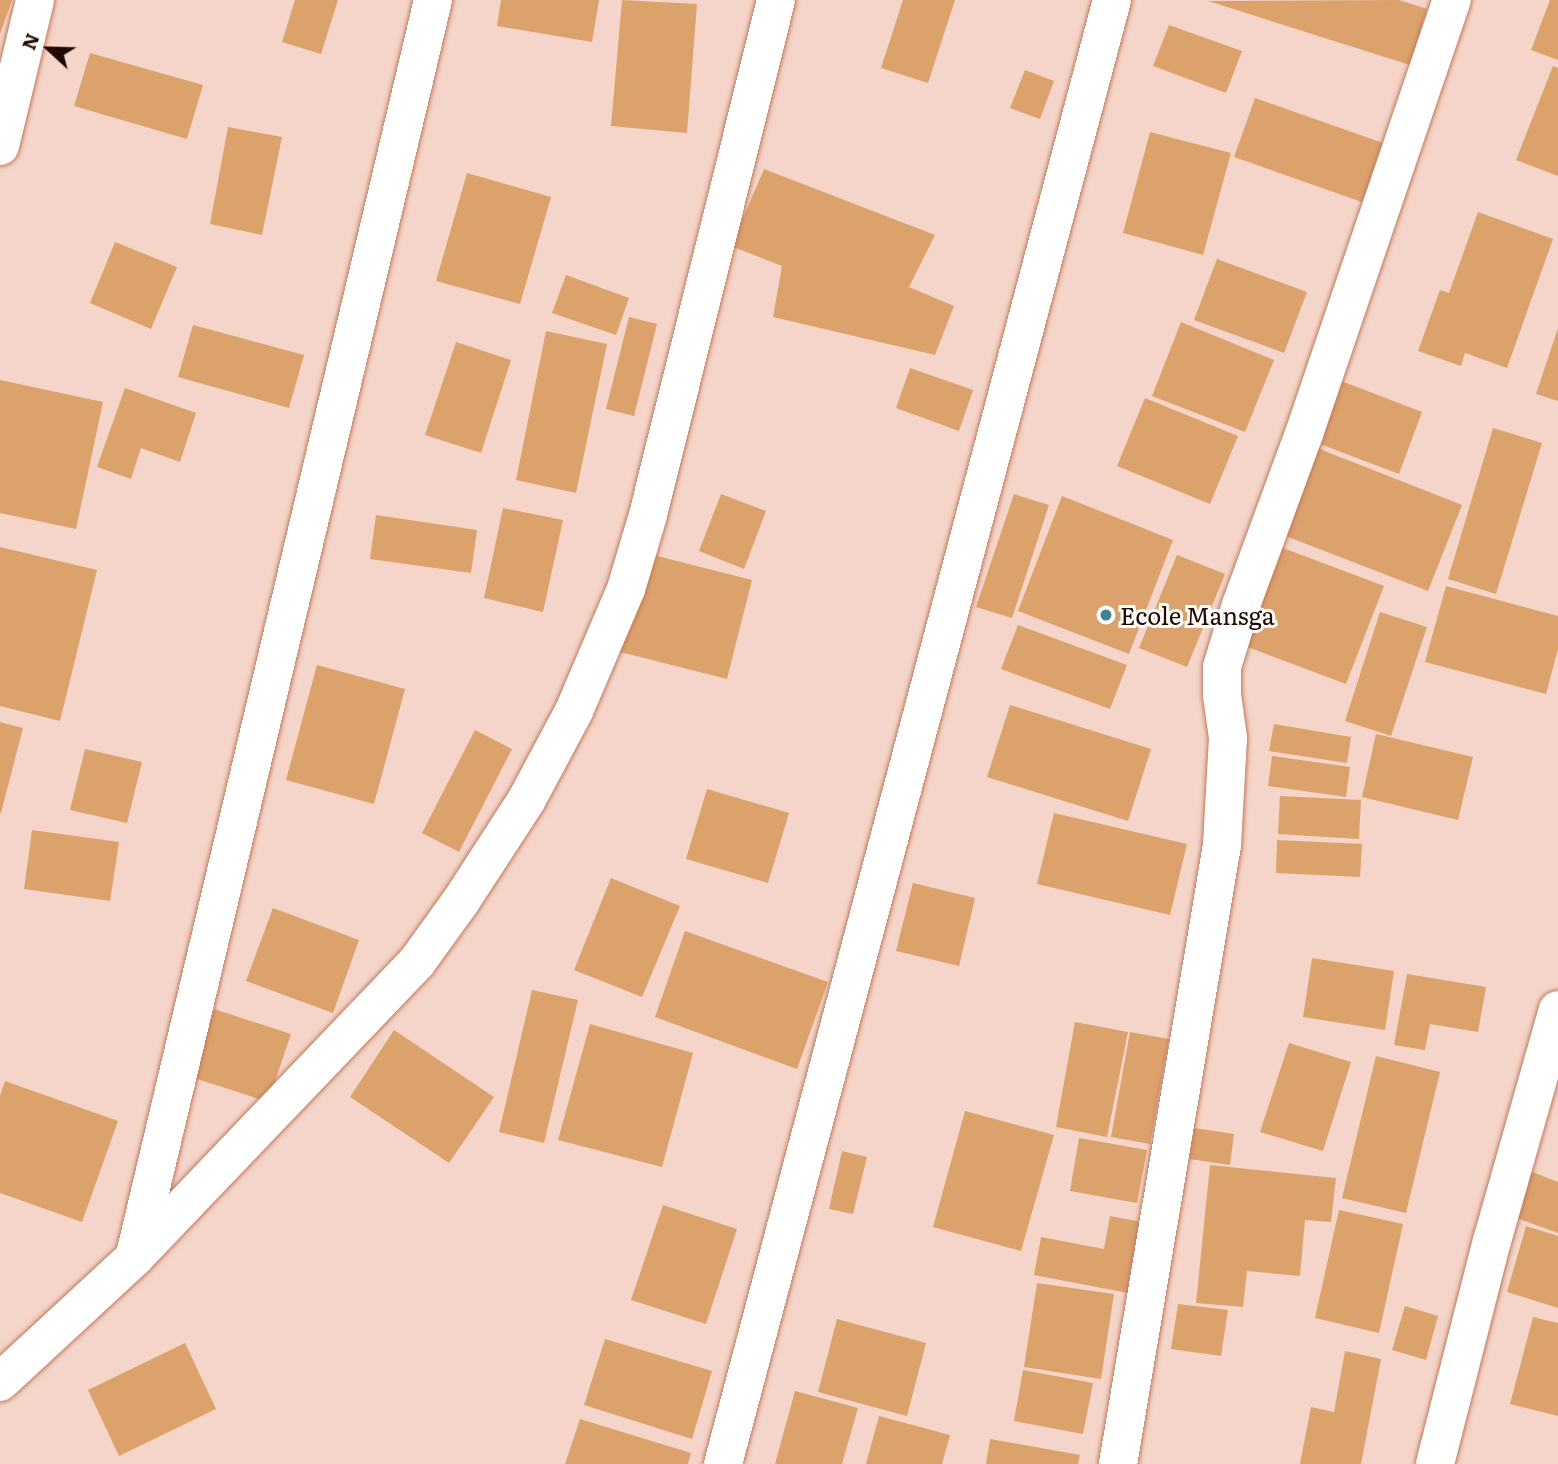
<!DOCTYPE html>
<style>
body{margin:0}
#map{position:relative;width:1558px;height:1464px;overflow:hidden;background:#f5d5c9;font-family:Literata,serif}
div>[style]{position:absolute}
.building>*{inset:0;background:#dca26c}
.roads{filter:drop-shadow(0 0 2px #c07a5c) drop-shadow(0 0 2px #c07a5c)}
.minor>*{height:38px;margin:-19px;padding:0 19px;transform-origin:19px;border-radius:19px;background:#fff}
.dots>*{width:19px;height:19px;translate:-50% -50%;box-sizing:border-box;border:4px solid #fefefe;border-radius:50%}
span{translate:-50% -50%;white-space:nowrap;text-align:center;line-height:1.15;-webkit-text-stroke:6px #fefefe;paint-order:stroke}
.poi-label{font-size:24px;color:#230901}
.left{translate:0 -50%;text-align:left}
.north{position:absolute;left:14px;top:14px;width:70px;height:70px;-webkit-text-stroke:5px #fefefe;paint-order:stroke;rotate:292deg;font-size:19px;font-weight:700;line-height:28px;text-align:center;color:#230901}
.north::after{content:'';display:block;margin:auto;width:24px;height:32px;background:#230901;clip-path:polygon(50% 0,100% 100%,50% 72%,0 100%)}
</style>
<div id="map">
<div class="building">
<i style="clip-path:polygon(0 0,12px 0,0 34px)"></i>
<i style="clip-path:polygon(295px 0,338px 0,321px 54px,282px 42px)"></i>
<i style="clip-path:polygon(501px 0,599px 0,592px 42px,497px 26px)"></i>
<i style="clip-path:polygon(622px 0,697px 4px,687px 133px,611px 126px)"></i>
<i style="clip-path:polygon(903px 0,955px 0,928px 83px,881px 68px)"></i>
<i style="clip-path:polygon(1399px 0,1427px 9px,1410px 65px,1208px 1px)"></i>
<i style="clip-path:polygon(1550px 0,1558px 0,1558px 60px,1531px 50px)"></i>
<i style="clip-path:polygon(1169px 25px,1242px 51px,1226px 93px,1153px 66px)"></i>
<i style="clip-path:polygon(90px 53px,203px 85px,187px 139px,74px 106px)"></i>
<i style="clip-path:polygon(1553px 66px,1558px 68px,1558px 176px,1516px 160px)"></i>
<i style="clip-path:polygon(1025px 70px,1054px 81px,1040px 119px,1010px 108px)"></i>
<i style="clip-path:polygon(1255px 98px,1383px 143px,1362px 202px,1234px 157px)"></i>
<i style="clip-path:polygon(228px 127px,282px 137px,262px 235px,210px 224px)"></i>
<i style="clip-path:polygon(1150px 132px,1231px 153px,1203px 255px,1123px 233px)"></i>
<i style="clip-path:polygon(764px 169px,935px 235px,909px 287px,954px 306px,935px 355px,773px 317px,782px 266px,731px 246px)"></i>
<i style="clip-path:polygon(467px 173px,551px 197px,520px 304px,436px 281px)"></i>
<i style="clip-path:polygon(1478px 212px,1553px 239px,1507px 368px,1465px 353px,1461px 366px,1418px 351px,1440px 290px,1449px 293px)"></i>
<i style="clip-path:polygon(115px 242px,177px 267px,151px 329px,90px 303px)"></i>
<i style="clip-path:polygon(1217px 259px,1307px 292px,1284px 353px,1194px 320px)"></i>
<i style="clip-path:polygon(566px 275px,629px 298px,616px 335px,552px 313px)"></i>
<i style="clip-path:polygon(629px 317px,657px 324px,634px 416px,606px 409px)"></i>
<i style="clip-path:polygon(1181px 322px,1274px 360px,1245px 432px,1152px 396px)"></i>
<i style="clip-path:polygon(193px 325px,304px 355px,289px 408px,178px 377px)"></i>
<i style="clip-path:polygon(1558px 328px,1558px 401px,1536px 394px)"></i>
<i style="clip-path:polygon(546px 331px,607px 344px,576px 493px,516px 480px)"></i>
<i style="clip-path:polygon(456px 342px,511px 360px,481px 453px,425px 435px)"></i>
<i style="clip-path:polygon(910px 368px,973px 390px,959px 431px,896px 408px)"></i>
<i style="clip-path:polygon(1336px 379px,1422px 412px,1399px 474px,1312px 441px)"></i>
<i style="clip-path:polygon(0 380px,103px 402px,76px 529px,0 513px)"></i>
<i style="clip-path:polygon(125px 388px,196px 413px,180px 462px,141px 448px,131px 479px,97px 467px)"></i>
<i style="clip-path:polygon(1145px 398px,1238px 436px,1210px 504px,1117px 466px)"></i>
<i style="clip-path:polygon(1493px 428px,1542px 443px,1496px 594px,1448px 579px)"></i>
<i style="clip-path:polygon(1317px 448px,1462px 505px,1428px 591px,1283px 535px)"></i>
<i style="clip-path:polygon(721px 494px,766px 511px,744px 569px,699px 551px)"></i>
<i style="clip-path:polygon(1014px 494px,1049px 505px,1012px 618px,976px 607px)"></i>
<i style="clip-path:polygon(1062px 496px,1173px 540px,1129px 654px,1018px 611px)"></i>
<i style="clip-path:polygon(503px 508px,563px 520px,543px 612px,484px 598px)"></i>
<i style="clip-path:polygon(376px 515px,477px 530px,471px 573px,370px 559px)"></i>
<i style="clip-path:polygon(0 547px,97px 570px,60px 721px,0 706px)"></i>
<i style="clip-path:polygon(1283px 548px,1384px 586px,1346px 684px,1245px 646px)"></i>
<i style="clip-path:polygon(645px 553px,752px 580px,727px 679px,620px 652px)"></i>
<i style="clip-path:polygon(1177px 555px,1225px 574px,1187px 667px,1139px 648px)"></i>
<i style="clip-path:polygon(1446px 586px,1558px 616px,1558px 649px,1546px 694px,1425px 662px)"></i>
<i style="clip-path:polygon(1380px 612px,1427px 627px,1391px 736px,1345px 721px)"></i>
<i style="clip-path:polygon(1018px 625px,1127px 665px,1110px 709px,1001px 669px)"></i>
<i style="clip-path:polygon(317px 665px,405px 689px,374px 804px,286px 780px)"></i>
<i style="clip-path:polygon(1010px 705px,1151px 749px,1128px 821px,987px 777px)"></i>
<i style="clip-path:polygon(0 722px,23px 728px,1px 813px,0 813px)"></i>
<i style="clip-path:polygon(1274px 724px,1351px 737px,1347px 763px,1269px 751px)"></i>
<i style="clip-path:polygon(475px 730px,512px 749px,459px 852px,422px 833px)"></i>
<i style="clip-path:polygon(1376px 734px,1473px 757px,1458px 820px,1362px 797px)"></i>
<i style="clip-path:polygon(85px 749px,142px 762px,127px 823px,70px 810px)"></i>
<i style="clip-path:polygon(1272px 756px,1350px 767px,1346px 797px,1268px 786px)"></i>
<i style="clip-path:polygon(707px 789px,789px 813px,768px 883px,686px 859px)"></i>
<i style="clip-path:polygon(1280px 796px,1361px 800px,1359px 839px,1278px 834px)"></i>
<i style="clip-path:polygon(1054px 813px,1187px 844px,1170px 915px,1037px 884px)"></i>
<i style="clip-path:polygon(32px 830px,119px 842px,110px 901px,24px 889px)"></i>
<i style="clip-path:polygon(1277px 840px,1362px 844px,1360px 877px,1276px 873px)"></i>
<i style="clip-path:polygon(611px 878px,680px 906px,642px 997px,574px 970px)"></i>
<i style="clip-path:polygon(913px 883px,975px 898px,959px 966px,896px 951px)"></i>
<i style="clip-path:polygon(273px 908px,359px 940px,333px 1013px,246px 981px)"></i>
<i style="clip-path:polygon(685px 931px,828px 982px,797px 1069px,655px 1017px)"></i>
<i style="clip-path:polygon(1312px 958px,1394px 971px,1385px 1030px,1303px 1017px)"></i>
<i style="clip-path:polygon(1407px 974px,1486px 987px,1478px 1032px,1430px 1024px,1425px 1050px,1394px 1045px)"></i>
<i style="clip-path:polygon(532px 990px,578px 1000px,544px 1143px,499px 1132px)"></i>
<i style="clip-path:polygon(214px 1009px,291px 1034px,268px 1102px,191px 1077px)"></i>
<i style="clip-path:polygon(1075px 1022px,1128px 1032px,1107px 1137px,1056px 1127px)"></i>
<i style="clip-path:polygon(590px 1024px,693px 1053px,662px 1167px,558px 1140px)"></i>
<i style="clip-path:polygon(394px 1030px,494px 1097px,449px 1163px,350px 1097px)"></i>
<i style="clip-path:polygon(1130px 1032px,1169px 1039px,1150px 1144px,1111px 1137px)"></i>
<i style="clip-path:polygon(1289px 1043px,1351px 1062px,1323px 1151px,1260px 1132px)"></i>
<i style="clip-path:polygon(1376px 1056px,1440px 1072px,1406px 1213px,1342px 1198px)"></i>
<i style="clip-path:polygon(5px 1081px,118px 1121px,82px 1222px,0 1193px,0 1096px)"></i>
<i style="clip-path:polygon(965px 1111px,1054px 1135px,1021px 1251px,933px 1227px)"></i>
<i style="clip-path:polygon(1194px 1128px,1234px 1134px,1230px 1165px,1189px 1159px)"></i>
<i style="clip-path:polygon(1079px 1138px,1147px 1150px,1137px 1203px,1070px 1191px)"></i>
<i style="clip-path:polygon(842px 1151px,867px 1157px,853px 1214px,829px 1209px)"></i>
<i style="clip-path:polygon(1210px 1165px,1336px 1178px,1331px 1222px,1305px 1220px,1300px 1276px,1247px 1271px,1243px 1307px,1196px 1303px)"></i>
<i style="clip-path:polygon(1527px 1170px,1558px 1182px,1558px 1233px,1511px 1216px)"></i>
<i style="clip-path:polygon(663px 1205px,737px 1229px,706px 1324px,631px 1300px)"></i>
<i style="clip-path:polygon(1339px 1210px,1403px 1224px,1379px 1333px,1315px 1318px)"></i>
<i style="clip-path:polygon(1110px 1216px,1147px 1223px,1133px 1294px,1034px 1275px,1041px 1237px,1104px 1249px)"></i>
<i style="clip-path:polygon(1526px 1226px,1558px 1236px,1558px 1308px,1507px 1292px)"></i>
<i style="clip-path:polygon(1037px 1283px,1114px 1294px,1101px 1379px,1024px 1367px)"></i>
<i style="clip-path:polygon(1178px 1304px,1228px 1310px,1221px 1356px,1171px 1349px)"></i>
<i style="clip-path:polygon(1405px 1306px,1438px 1316px,1426px 1360px,1392px 1350px)"></i>
<i style="clip-path:polygon(1533px 1317px,1558px 1323px,1558px 1416px,1510px 1404px)"></i>
<i style="clip-path:polygon(837px 1319px,926px 1343px,907px 1416px,818px 1392px)"></i>
<i style="clip-path:polygon(605px 1339px,712px 1371px,692px 1439px,584px 1405px)"></i>
<i style="clip-path:polygon(185px 1343px,216px 1409px,119px 1456px,88px 1390px)"></i>
<i style="clip-path:polygon(1345px 1351px,1381px 1359px,1361px 1464px,1300px 1464px,1311px 1407px,1334px 1412px)"></i>
<i style="clip-path:polygon(1023px 1370px,1093px 1383px,1083px 1434px,1014px 1421px)"></i>
<i style="clip-path:polygon(795px 1391px,858px 1408px,842px 1464px,775px 1464px)"></i>
<i style="clip-path:polygon(879px 1416px,950px 1435px,942px 1464px,866px 1464px)"></i>
<i style="clip-path:polygon(580px 1419px,691px 1453px,688px 1464px,565px 1464px)"></i>
<i style="clip-path:polygon(990px 1439px,1080px 1455px,1078px 1464px,986px 1464px)"></i>
</div>
<div class="roads">
<div class="minor">
<i style="left:0;top:146px;width:150px;rotate:-76.5deg"></i>
<i style="left:135px;top:1255px;width:1290px;rotate:-76.64deg"></i>
<i style="left:0;top:1382px;width:184px;rotate:-42.8deg"></i>
<i style="left:135px;top:1257px;width:408px;rotate:-46.3deg"></i>
<i style="left:417px;top:962px;width:75px;rotate:-54.2deg"></i>
<i style="left:461px;top:901px;width:119px;rotate:-57deg"></i>
<i style="left:526px;top:801px;width:102px;rotate:-61.9deg"></i>
<i style="left:574px;top:711px;width:133px;rotate:-66.9deg"></i>
<i style="left:626px;top:589px;width:77px;rotate:-73.4deg"></i>
<i style="left:648px;top:515px;width:531px;rotate:-76.04deg"></i>
<i style="left:723px;top:1464px;width:1515px;rotate:-75.12deg"></i>
<i style="left:1118px;top:1464px;width:628px;rotate:-80.46deg"></i>
<i style="left:1222px;top:845px;width:107px;rotate:-86.8deg"></i>
<i style="left:1228px;top:738px;width:43px;rotate:-97.9deg"></i>
<i style="left:1222px;top:695px;width:28px;rotate:-90deg"></i>
<i style="left:1222px;top:667px;width:65px;rotate:-73deg"></i>
<i style="left:1241px;top:605px;width:182px;rotate:-69.8deg"></i>
<i style="left:1304px;top:434px;width:459px;rotate:-71.2deg"></i>
<i style="left:1435px;top:1464px;width:230px;rotate:-75.7deg"></i>
<i style="left:1492px;top:1241px;width:240px;rotate:-74.1deg"></i>
</div>
</div>
<div class="dots">
<i style="left:1106px;top:615px;background:#428095"></i>
</div>
<div class="poi-label">
<span class="left" style="left:1120px;top:615px">Ecole Mansga</span>
</div>
<div class="north">N</div>
</div>
